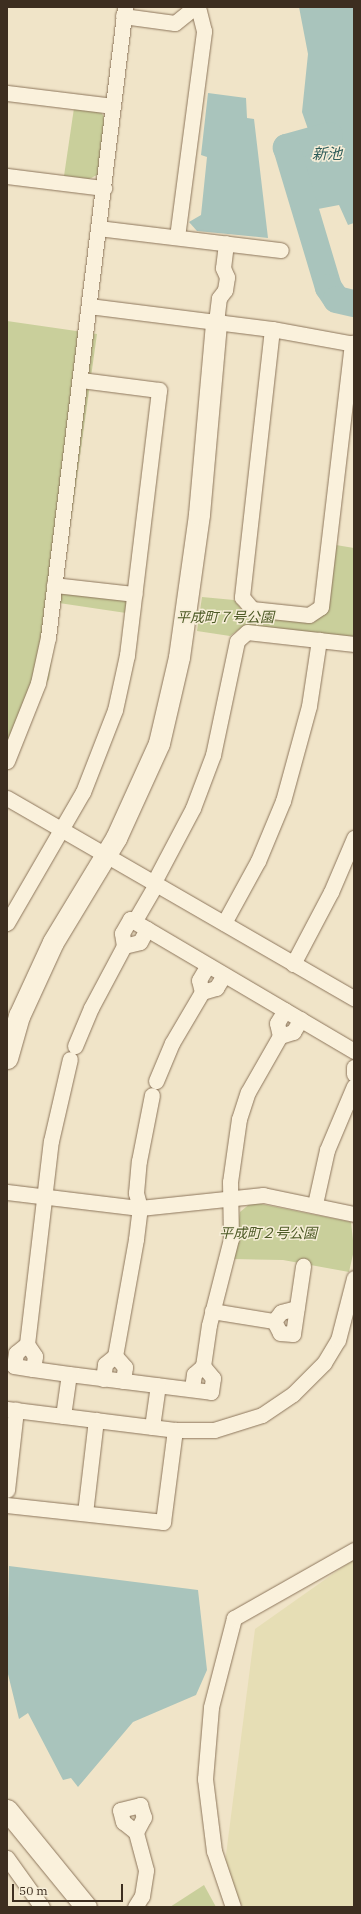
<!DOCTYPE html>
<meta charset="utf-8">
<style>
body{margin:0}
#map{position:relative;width:361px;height:1914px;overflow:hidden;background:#f0e4c8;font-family:"IBM Plex Serif","Noto Sans JP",serif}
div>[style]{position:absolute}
.farmland>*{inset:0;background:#e6deb5}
.green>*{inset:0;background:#c9cf9b}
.water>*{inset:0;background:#a9c4bc}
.river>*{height:27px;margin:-13.5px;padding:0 13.5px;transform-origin:13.5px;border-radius:13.5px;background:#a9c4bc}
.roads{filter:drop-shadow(0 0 1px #8d765c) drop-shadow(0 0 1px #8d765c)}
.street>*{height:15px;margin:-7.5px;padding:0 7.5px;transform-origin:7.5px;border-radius:7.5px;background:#faf1dc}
.secondary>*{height:21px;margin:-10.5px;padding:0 10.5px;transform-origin:10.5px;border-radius:10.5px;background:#faf1dc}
span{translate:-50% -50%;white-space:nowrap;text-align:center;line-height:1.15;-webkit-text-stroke:3px #f7eed8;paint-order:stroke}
.park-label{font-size:14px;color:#4d5a26;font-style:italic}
.water-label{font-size:15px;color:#2f5d5a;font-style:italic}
.frame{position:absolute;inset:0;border:8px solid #3d2e20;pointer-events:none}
.scale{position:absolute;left:12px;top:1884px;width:111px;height:18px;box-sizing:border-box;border:2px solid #3d2e20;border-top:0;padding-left:5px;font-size:12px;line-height:14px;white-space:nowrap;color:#3d2e20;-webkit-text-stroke:3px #f7eed8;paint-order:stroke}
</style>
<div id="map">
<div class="farmland">
<i style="clip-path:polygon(354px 1559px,354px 1907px,243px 1907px,223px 1878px,255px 1629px)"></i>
</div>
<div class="green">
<i style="clip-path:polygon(74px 108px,100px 111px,106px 119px,99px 174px,89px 179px,64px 176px)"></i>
<i style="clip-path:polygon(7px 321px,97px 334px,61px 591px,129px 598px,126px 613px,59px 603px,49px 679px,7px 742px)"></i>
<i style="clip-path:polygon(336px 545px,354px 548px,354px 638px,245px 625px,230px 636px,197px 631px,202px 597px,234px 600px,247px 616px,313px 623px,328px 610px)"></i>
<i style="clip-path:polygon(252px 1202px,351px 1222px,354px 1250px,349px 1272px,283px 1260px,234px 1259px,240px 1212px)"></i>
<i style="clip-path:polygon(204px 1885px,216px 1907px,170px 1907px)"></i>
</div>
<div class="water">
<i style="clip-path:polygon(299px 7px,354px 7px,354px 223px,348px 225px,339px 205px,318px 209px,291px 138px,309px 132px,302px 112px,308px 54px)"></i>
<i style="clip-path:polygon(208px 93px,246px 98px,247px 118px,254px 119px,268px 238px,197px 231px,189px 222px,201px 215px,207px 157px,201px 155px)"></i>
<i style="clip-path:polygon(9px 1566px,198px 1590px,207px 1670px,196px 1695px,133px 1722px,78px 1787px,71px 1778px,63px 1780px,28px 1713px,19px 1719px,7px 1670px)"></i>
</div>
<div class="river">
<i style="left:329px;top:135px;width:45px;rotate:164.4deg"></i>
<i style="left:286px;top:147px;width:146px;rotate:73.3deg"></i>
<i style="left:328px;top:287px;width:14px;rotate:56deg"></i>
<i style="left:336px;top:299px;width:18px;rotate:13deg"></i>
</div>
<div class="roads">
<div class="street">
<i style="left:123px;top:16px;width:52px;rotate:7.7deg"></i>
<i style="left:175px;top:23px;width:26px;rotate:-39deg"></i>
<i style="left:7px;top:93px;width:107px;rotate:7deg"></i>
<i style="left:7px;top:176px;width:98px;rotate:7.1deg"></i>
<i style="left:98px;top:228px;width:184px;rotate:6.9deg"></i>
<i style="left:177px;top:237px;width:208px;rotate:-82.5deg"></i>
<i style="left:204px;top:31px;width:25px;rotate:-104deg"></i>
<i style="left:89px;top:306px;width:184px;rotate:7.2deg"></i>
<i style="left:272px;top:329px;width:83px;rotate:10.4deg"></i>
<i style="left:216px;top:322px;width:24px;rotate:-83deg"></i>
<i style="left:219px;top:298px;width:10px;rotate:-53deg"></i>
<i style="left:225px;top:290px;width:13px;rotate:-81deg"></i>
<i style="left:227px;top:277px;width:10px;rotate:-114deg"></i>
<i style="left:223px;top:268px;width:25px;rotate:-83deg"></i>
<i style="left:272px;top:329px;width:270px;rotate:96.4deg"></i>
<i style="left:242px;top:597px;width:16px;rotate:50deg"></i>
<i style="left:252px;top:609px;width:57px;rotate:6deg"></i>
<i style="left:309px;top:615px;width:14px;rotate:-34deg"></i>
<i style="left:321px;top:607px;width:266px;rotate:-83.3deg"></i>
<i style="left:54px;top:585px;width:81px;rotate:6.4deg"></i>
<i style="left:7px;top:761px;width:84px;rotate:-68.3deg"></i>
<i style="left:38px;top:683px;width:47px;rotate:-77.7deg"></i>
<i style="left:48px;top:637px;width:635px;rotate:-83.03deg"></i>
<i style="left:7px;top:798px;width:401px;rotate:30deg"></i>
<i style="left:154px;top:882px;width:84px;rotate:-62.2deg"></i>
<i style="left:193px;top:808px;width:57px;rotate:-69.3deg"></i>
<i style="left:213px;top:755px;width:116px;rotate:-78.1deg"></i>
<i style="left:237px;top:641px;width:13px;rotate:-42deg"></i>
<i style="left:247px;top:632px;width:108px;rotate:6.4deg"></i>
<i style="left:134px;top:922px;width:44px;rotate:-59.9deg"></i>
<i style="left:7px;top:923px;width:151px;rotate:-59.9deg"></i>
<i style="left:83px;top:792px;width:88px;rotate:-68.7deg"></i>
<i style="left:115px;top:710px;width:56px;rotate:-77.7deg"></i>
<i style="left:127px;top:655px;width:267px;rotate:-83.1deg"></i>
<i style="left:159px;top:390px;width:79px;rotate:-172.7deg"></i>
<i style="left:224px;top:923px;width:71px;rotate:-61.3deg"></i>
<i style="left:258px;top:861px;width:65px;rotate:-67.4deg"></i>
<i style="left:283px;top:801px;width:98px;rotate:-74.7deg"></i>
<i style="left:309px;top:706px;width:67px;rotate:-81.4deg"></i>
<i style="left:124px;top:946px;width:16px;rotate:-14deg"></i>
<i style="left:140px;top:942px;width:15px;rotate:-62deg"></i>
<i style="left:293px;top:964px;width:81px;rotate:-62.2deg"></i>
<i style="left:331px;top:892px;width:59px;rotate:-66.9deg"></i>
<i style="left:202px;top:992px;width:12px;rotate:-104deg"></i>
<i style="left:199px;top:980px;width:17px;rotate:-59deg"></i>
<i style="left:280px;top:1036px;width:13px;rotate:-103deg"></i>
<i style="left:277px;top:1023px;width:15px;rotate:-58deg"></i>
<i style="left:75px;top:1046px;width:41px;rotate:-67.2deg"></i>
<i style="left:91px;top:1008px;width:70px;rotate:-62deg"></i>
<i style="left:124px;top:946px;width:13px;rotate:-99deg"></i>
<i style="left:122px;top:933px;width:16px;rotate:-60deg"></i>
<i style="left:130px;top:919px;width:260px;rotate:30.5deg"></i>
<i style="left:354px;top:1067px;width:7px;rotate:90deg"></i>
<i style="left:156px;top:1081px;width:41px;rotate:-67.2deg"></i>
<i style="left:172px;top:1043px;width:59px;rotate:-59.5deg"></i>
<i style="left:202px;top:992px;width:15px;rotate:-16deg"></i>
<i style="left:216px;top:988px;width:15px;rotate:-58deg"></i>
<i style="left:7px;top:1192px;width:134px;rotate:6.9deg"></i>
<i style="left:140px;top:1208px;width:124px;rotate:-6deg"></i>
<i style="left:263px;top:1195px;width:93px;rotate:11.8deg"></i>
<i style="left:315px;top:1204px;width:55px;rotate:-77.5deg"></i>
<i style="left:327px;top:1150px;width:69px;rotate:-67.1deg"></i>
<i style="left:212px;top:1311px;width:63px;rotate:9.2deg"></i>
<i style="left:274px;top:1321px;width:13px;rotate:63deg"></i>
<i style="left:280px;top:1333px;width:13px;rotate:4deg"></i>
<i style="left:293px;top:1334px;width:69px;rotate:-81.6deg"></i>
<i style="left:274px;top:1321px;width:11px;rotate:-52deg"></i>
<i style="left:281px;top:1312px;width:16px;rotate:-14deg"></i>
<i style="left:27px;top:1344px;width:204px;rotate:-83.3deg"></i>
<i style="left:51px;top:1141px;width:84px;rotate:-77deg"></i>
<i style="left:203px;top:1366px;width:41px;rotate:-81.7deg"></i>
<i style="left:209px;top:1325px;width:89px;rotate:-75.7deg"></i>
<i style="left:231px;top:1239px;width:57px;rotate:-91deg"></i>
<i style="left:230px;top:1182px;width:64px;rotate:-81.9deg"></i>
<i style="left:239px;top:1119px;width:28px;rotate:-72deg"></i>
<i style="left:248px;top:1092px;width:64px;rotate:-60.3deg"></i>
<i style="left:280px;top:1036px;width:14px;rotate:-17deg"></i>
<i style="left:293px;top:1032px;width:15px;rotate:-58deg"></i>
<i style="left:33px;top:1369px;width:13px;rotate:-81deg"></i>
<i style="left:35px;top:1356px;width:14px;rotate:-124deg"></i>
<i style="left:27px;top:1344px;width:14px;rotate:141deg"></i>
<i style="left:16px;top:1353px;width:13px;rotate:99deg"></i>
<i style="left:14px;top:1366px;width:19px;rotate:9deg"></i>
<i style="left:33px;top:1369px;width:36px;rotate:8deg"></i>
<i style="left:69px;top:1374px;width:143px;rotate:7.2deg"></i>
<i style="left:211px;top:1392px;width:14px;rotate:-82deg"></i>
<i style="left:213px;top:1378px;width:16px;rotate:-130deg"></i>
<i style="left:203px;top:1366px;width:12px;rotate:138deg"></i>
<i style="left:194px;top:1374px;width:15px;rotate:98deg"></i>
<i style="left:103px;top:1379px;width:15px;rotate:-82deg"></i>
<i style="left:105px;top:1364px;width:13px;rotate:-39deg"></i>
<i style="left:123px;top:1381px;width:14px;rotate:-82deg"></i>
<i style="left:125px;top:1367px;width:15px;rotate:-132deg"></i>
<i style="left:115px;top:1356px;width:119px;rotate:-79.8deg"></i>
<i style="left:136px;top:1239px;width:31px;rotate:-83deg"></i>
<i style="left:140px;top:1208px;width:16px;rotate:-105deg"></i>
<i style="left:136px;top:1193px;width:32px;rotate:-85deg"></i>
<i style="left:139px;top:1161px;width:67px;rotate:-78.9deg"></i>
<i style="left:7px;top:1409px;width:169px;rotate:7.1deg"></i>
<i style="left:175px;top:1430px;width:39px"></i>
<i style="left:214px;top:1430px;width:50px;rotate:-17.4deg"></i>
<i style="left:262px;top:1415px;width:37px;rotate:-34deg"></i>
<i style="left:293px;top:1394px;width:44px;rotate:-45deg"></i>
<i style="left:324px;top:1363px;width:27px;rotate:-59deg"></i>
<i style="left:338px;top:1340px;width:64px;rotate:-75.5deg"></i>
<i style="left:63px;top:1416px;width:42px;rotate:-81.9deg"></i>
<i style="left:152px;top:1427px;width:42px;rotate:-81.9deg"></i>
<i style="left:7px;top:1490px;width:81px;rotate:-83.6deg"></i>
<i style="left:7px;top:1505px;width:157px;rotate:6.2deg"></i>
<i style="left:163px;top:1522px;width:93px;rotate:-82.6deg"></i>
<i style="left:85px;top:1513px;width:94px;rotate:-83.3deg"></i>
<i style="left:7px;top:1858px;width:60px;rotate:54.5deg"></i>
<i style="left:135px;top:1907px;width:13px;rotate:-58deg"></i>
<i style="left:142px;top:1896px;width:26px;rotate:-81deg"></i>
<i style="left:146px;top:1870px;width:39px;rotate:-105deg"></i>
<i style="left:136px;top:1832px;width:16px;rotate:-142deg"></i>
<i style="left:123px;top:1822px;width:12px;rotate:-104deg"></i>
<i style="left:120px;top:1810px;width:21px;rotate:-14deg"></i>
<i style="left:140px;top:1805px;width:13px;rotate:72deg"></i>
<i style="left:144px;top:1817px;width:17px;rotate:118deg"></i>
<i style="left:233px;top:1907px;width:59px;rotate:-108.7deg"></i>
<i style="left:214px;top:1851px;width:73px;rotate:-97.1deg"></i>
<i style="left:205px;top:1779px;width:72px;rotate:-85.2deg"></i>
<i style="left:211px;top:1707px;width:92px;rotate:-75.5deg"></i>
<i style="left:234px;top:1618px;width:138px;rotate:-29.5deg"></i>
</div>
<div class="secondary">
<i style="left:7px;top:1058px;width:44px;rotate:-74.1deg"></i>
<i style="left:19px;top:1016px;width:81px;rotate:-65.3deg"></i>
<i style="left:53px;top:942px;width:122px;rotate:-58.8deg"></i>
<i style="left:116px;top:838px;width:104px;rotate:-65.6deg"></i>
<i style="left:159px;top:743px;width:88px;rotate:-76.9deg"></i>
<i style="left:179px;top:657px;width:144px;rotate:-82deg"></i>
<i style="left:199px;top:514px;width:193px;rotate:-84.9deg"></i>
<i style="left:7px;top:1810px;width:125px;rotate:50.8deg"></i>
</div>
</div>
<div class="park-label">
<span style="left:225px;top:617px">平成町７号公園</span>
<span style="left:268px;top:1233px">平成町２号公園</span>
</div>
<div class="water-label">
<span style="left:327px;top:154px">新池</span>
</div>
<div class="frame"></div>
<div class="scale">50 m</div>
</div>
